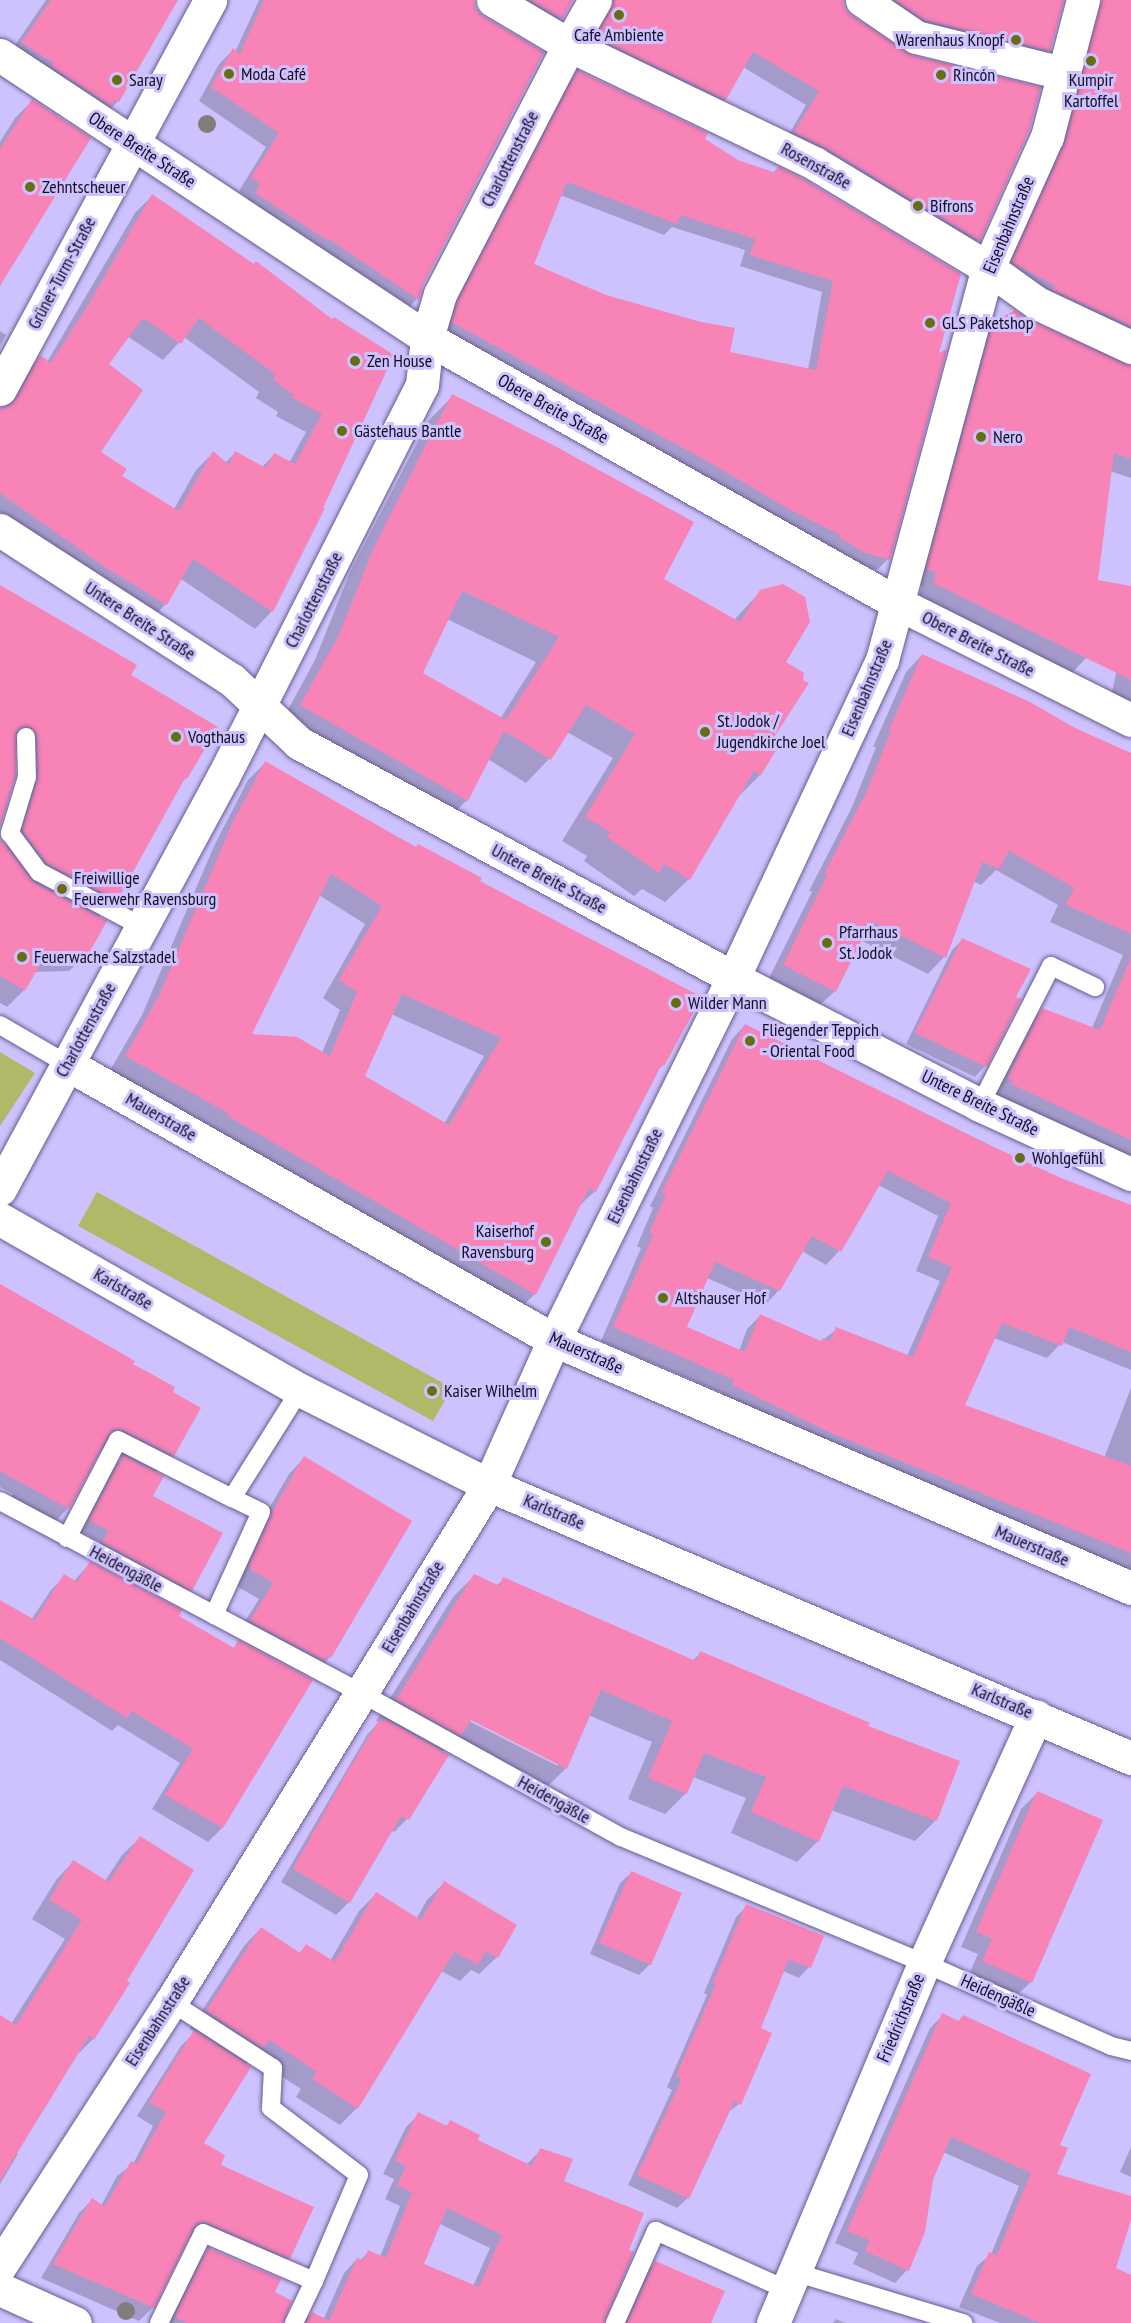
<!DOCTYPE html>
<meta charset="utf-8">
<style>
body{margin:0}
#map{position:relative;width:1131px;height:2323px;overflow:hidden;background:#cec2fe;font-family:"PT Sans Narrow",sans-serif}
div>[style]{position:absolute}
.green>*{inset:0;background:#b1b867}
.shadow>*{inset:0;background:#0003}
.building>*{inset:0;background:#f783b7}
.roads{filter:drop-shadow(0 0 2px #685d91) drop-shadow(0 0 2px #685d91)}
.lane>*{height:18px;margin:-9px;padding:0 9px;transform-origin:9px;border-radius:9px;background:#fff}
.street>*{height:33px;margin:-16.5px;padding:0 16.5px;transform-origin:16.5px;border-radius:16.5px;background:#fff}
.secondary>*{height:33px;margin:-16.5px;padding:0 16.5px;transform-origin:16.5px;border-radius:16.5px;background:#fff}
.trees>*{width:18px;height:18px;margin:-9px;border-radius:50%;background:#807d7b}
.dots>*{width:16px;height:16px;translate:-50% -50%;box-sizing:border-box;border:3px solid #cec2fe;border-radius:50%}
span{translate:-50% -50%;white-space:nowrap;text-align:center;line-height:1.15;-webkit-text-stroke:6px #cec2fe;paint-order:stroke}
.poi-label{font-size:18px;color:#130e22}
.right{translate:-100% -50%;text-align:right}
.left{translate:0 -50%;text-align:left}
.street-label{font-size:18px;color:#130e22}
</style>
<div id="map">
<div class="green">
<i style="clip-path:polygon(0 1052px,35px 1073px,0 1126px)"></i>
<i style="clip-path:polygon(97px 1192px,452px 1388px,433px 1421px,78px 1226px)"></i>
</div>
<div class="shadow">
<i style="clip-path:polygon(46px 0,176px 0,118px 101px,97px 122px,2px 64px)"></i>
<i style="clip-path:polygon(259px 0,473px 0,422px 285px,417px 299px,404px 312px,243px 207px,248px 198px,239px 191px,266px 147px,199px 101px,219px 64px,233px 50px,235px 52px)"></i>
<i style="clip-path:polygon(494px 0,572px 0,561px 18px,548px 32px)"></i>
<i style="clip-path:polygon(594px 0,842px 0,843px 8px,850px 17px,1028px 130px,978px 240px,965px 254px,782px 146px,806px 105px,743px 67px,725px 99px,712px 113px,583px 51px)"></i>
<i style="clip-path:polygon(859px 0,1054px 0,1049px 50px,1035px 63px)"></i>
<i style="clip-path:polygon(1079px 0,1131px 0,1131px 350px,998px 277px)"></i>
<i style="clip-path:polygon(evenodd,578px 72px,703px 140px,737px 162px,773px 173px,778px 168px,936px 356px,888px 559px,877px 570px,854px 564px,441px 333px,447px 314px,566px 83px,578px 72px,560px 195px,664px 235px,672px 227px,745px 250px,740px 266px,822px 292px,808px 370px,729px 353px,532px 265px,560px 195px)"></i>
<i style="clip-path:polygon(32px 101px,0 281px,0 142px,15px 118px)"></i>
<i style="clip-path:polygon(evenodd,152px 196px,331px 321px,323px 509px,272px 611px,255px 629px,181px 579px,166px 604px,148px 622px,0 522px,0 409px,4px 408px,23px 374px,40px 357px,47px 362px,135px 213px,152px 196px,127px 336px,163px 360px,184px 337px,259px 392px,256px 398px,278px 412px,276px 416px,306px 432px,289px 463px,274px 455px,261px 468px,235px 453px,225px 463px,213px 453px,196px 470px,174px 509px,120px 477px,99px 452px,107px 364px,127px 336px)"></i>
<i style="clip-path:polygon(1028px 321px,1131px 367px,1131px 478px,1110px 471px,1086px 658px,1072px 673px,919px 598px,922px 586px,912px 584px,978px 339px,994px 324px)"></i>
<i style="clip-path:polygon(0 331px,6px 335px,0 346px)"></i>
<i style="clip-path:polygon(evenodd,453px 396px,662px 580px,734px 620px,760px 592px,784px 662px,767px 746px,775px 750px,760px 775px,737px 798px,689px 879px,665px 902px,642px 889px,634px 896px,584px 861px,587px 856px,562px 841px,613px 758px,567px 732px,549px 759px,526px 783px,488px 759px,467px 800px,443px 824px,277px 730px,315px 660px,350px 572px,429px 420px,453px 396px,447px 619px,536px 662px,500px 719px,422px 673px,447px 619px)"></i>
<i style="clip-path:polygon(0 587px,129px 675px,186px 778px,180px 784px,116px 900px,98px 918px,87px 954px,69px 971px,34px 972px,24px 990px,7px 1007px,0 1003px,0 839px,6px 848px,21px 798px,21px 754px,15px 745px,0 826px)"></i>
<i style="clip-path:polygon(1131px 621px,1131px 703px,1112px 692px,1127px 625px)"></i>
<i style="clip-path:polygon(922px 655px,1131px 755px,1131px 1164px,991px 1095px,1026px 1026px,1043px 1009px,1092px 1028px,1123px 955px,1050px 922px,1058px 905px,996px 870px,981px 885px,973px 881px,944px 957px,928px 974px,860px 940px,835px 991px,818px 1007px,767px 982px,812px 892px,809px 891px,852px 807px,876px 747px,873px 747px,906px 672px)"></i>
<i style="clip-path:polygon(evenodd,265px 763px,478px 882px,663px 1065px,657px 1071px,595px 1191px,576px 1209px,535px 1294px,517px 1311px,108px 1074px,142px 1015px,214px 846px,248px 780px,265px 763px,319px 895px,365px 924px,323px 998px,340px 1010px,322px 1053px,249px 1036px,319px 895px,265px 763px,391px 1014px,484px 1056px,444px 1124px,363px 1077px,391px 1014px)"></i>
<i style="clip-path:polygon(962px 940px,1014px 998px,1019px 1000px,985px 1066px,975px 1077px,906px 1044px,952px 950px)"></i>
<i style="clip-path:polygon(evenodd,745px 1025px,1061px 1180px,1131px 1206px,1131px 1370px,1062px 1342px,1047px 1358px,994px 1338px,963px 1406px,1104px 1458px,1131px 1388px,1131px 1567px,1129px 1570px,720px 1398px,722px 1393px,601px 1341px,641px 1248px,637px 1246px,653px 1208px,650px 1206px,732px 1039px,745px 1025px,878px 1185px,938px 1216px,916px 1271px,940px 1281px,907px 1356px,837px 1329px,820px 1342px,760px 1316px,747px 1329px,739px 1351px,685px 1328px,707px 1278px,766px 1304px,779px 1290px,802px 1251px,826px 1265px,839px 1251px,878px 1185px)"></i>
<i style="clip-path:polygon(0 1286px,131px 1365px,171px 1393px,173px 1455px,155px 1473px,151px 1496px,191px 1590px,181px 1600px,92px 1553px,100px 1542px,80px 1531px,113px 1467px,122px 1458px,100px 1449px,68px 1508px,49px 1528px,7px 1504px,13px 1494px,0 1487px)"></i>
<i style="clip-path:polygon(304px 1458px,410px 1521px,330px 1657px,314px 1673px,312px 1672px,308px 1676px,235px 1637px,259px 1599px,233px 1584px,257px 1529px,289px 1474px)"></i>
<i style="clip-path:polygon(90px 1563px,232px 1649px,239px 1642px,311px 1681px,222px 1828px,208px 1842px,152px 1809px,180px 1763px,118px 1725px,112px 1731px,0 1660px,0 1614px,31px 1620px,51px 1590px,65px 1576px,74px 1581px)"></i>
<i style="clip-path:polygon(evenodd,474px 1576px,496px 1586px,504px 1579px,692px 1661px,701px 1653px,866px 1727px,936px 1820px,915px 1841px,831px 1810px,818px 1841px,797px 1862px,731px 1833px,746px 1798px,693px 1777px,686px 1793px,665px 1814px,628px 1799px,652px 1742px,588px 1715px,566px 1768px,545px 1789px,452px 1742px,442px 1752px,447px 1755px,407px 1819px,394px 1832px,391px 1830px,349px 1902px,336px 1915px,281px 1882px,367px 1735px,379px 1722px,376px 1721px,453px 1597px,474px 1576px,464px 1715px,558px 1762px,558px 1766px,463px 1718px,464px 1715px)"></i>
<i style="clip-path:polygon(1037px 1793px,1031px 1982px,1015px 1997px,968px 1977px,978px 1954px,961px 1947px,1021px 1809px)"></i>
<i style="clip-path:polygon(140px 1838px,125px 1982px,93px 2039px,75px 2057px,16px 2153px,18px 2154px,0 2184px,0 2017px,11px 2024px,65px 1939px,32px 1919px,56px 1880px,73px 1862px,105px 1881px,122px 1855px)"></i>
<i style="clip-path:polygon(631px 1873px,650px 1964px,639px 1975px,590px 1954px,620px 1883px)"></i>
<i style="clip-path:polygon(444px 1883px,497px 1957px,479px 1974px,471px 1970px,460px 1981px,441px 1971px,357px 2108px,340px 2125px,296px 2097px,301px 2089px,252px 2057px,245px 2065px,202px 2144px,289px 2258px,275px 2271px,189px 2236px,153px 2307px,139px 2321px,41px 2278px,79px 2213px,92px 2200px,101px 2206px,117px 2176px,133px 2164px,153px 2126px,137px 2116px,181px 2046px,195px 2032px,190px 2029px,244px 1946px,261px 1928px,299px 1953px,307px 1946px,330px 1961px,359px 1911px,376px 1894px,416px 1919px,427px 1900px)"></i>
<i style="clip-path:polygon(747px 1906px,809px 1967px,799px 1978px,783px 1971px,759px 2029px,739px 2104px,727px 2113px,688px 2198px,677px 2208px,628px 2185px,672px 2090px,667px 2087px,707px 1995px,704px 1993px,736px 1917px)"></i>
<i style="clip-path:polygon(943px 2015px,958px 2022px,963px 2016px,1058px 2145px,1054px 2175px,1131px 2198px,1131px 2215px,1114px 2269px,1131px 2277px,1131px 2323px,1000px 2323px,959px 2307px,977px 2266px,991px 2254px,1019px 2186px,943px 2152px,931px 2179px,907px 2270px,895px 2283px,853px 2264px,858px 2253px,835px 2243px,930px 2028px)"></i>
<i style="clip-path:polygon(evenodd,419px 2114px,445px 2127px,450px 2122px,476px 2141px,526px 2165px,541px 2150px,562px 2182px,628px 2251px,604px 2323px,302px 2323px,313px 2313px,324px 2318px,344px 2273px,357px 2259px,360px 2261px,368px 2252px,380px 2257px,400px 2206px,385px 2199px,394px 2179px,383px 2174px,406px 2127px,419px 2114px,440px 2224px,490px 2248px,473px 2286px,422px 2265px,440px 2224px)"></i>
<i style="clip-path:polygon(1131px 2147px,1131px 2177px,1120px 2172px)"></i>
<i style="clip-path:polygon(209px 2249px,273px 2293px,282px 2323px,166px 2323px,196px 2263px)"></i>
<i style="clip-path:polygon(655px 2263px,710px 2323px,621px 2323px,642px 2276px)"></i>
<i style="clip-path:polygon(836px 2319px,845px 2323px,833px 2323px)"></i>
</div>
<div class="building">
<i style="clip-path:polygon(51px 0,178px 0,119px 102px,115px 100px,111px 106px,52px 67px,54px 63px,21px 43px)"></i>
<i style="clip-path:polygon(264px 0,474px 0,476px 9px,483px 16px,544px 52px,423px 285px,419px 300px,329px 239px,328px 241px,255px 193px,260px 184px,251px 177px,279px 133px,211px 87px,233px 48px,240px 54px)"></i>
<i style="clip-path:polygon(530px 0,573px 0,562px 19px)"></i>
<i style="clip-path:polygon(614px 0,843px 0,845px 9px,851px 15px,911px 55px,1041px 87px,1029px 131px,980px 241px,824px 147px,794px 133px,819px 91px,753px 52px,726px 100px,595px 37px)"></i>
<i style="clip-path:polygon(895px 0,1064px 0,1050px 51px,924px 20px)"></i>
<i style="clip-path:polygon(1101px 0,1131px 0,1131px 326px,1051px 289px,1056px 286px,1011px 262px,1065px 142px)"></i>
<i style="clip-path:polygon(evenodd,577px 70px,708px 133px,705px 139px,738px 160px,776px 173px,778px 166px,805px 180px,961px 274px,939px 353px,947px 349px,890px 560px,866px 553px,841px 539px,840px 535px,790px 510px,714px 465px,451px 322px,457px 301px,577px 70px,567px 182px,677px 224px,680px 215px,755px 239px,750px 255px,833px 281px,816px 370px,730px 352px,735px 328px,701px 322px,606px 295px,534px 264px,567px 182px)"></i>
<i style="clip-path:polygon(32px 99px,91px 138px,0 286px,0 149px)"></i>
<i style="clip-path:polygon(evenodd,152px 194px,254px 264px,256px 261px,332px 319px,334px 317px,394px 355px,323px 508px,325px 508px,273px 612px,193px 559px,167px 605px,106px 568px,0 493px,0 408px,9px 405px,16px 398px,40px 355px,51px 363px,87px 307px,152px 194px,143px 318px,181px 344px,199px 318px,276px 375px,273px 380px,294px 395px,292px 398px,322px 414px,295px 464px,274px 453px,266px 468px,235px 451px,229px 465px,213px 451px,179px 511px,122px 476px,127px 469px,101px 452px,143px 390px,109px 364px,143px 318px)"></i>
<i style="clip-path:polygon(1015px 310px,1029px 320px,1131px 365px,1131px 459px,1114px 453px,1098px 580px,1131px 586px,1131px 680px,933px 583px,936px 572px,926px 569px,993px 322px)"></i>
<i style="clip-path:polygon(evenodd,452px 394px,553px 445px,694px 522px,664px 579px,740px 622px,760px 590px,783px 584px,805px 597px,810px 622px,786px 662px,804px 673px,803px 680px,809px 683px,769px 745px,777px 749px,761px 775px,754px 771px,690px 880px,664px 864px,659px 873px,607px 837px,610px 832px,585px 817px,635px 734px,586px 705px,551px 760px,504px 731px,468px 801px,300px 705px,339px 635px,374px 547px,452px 394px,462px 591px,559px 637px,506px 720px,423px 673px,462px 591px)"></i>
<i style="clip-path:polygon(0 585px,137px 665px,131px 675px,218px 727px,187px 779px,185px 778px,117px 901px,47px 863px,22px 831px,38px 777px,37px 737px,31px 727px,21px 727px,16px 732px,16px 775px,0 827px)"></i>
<i style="clip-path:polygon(922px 654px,1028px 701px,1075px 728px,1131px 753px,1131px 934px,1066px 905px,1074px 888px,1009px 851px,999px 869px,982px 862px,946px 958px,871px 921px,836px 992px,783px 965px,827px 875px,824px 874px,868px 789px,891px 731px,889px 730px)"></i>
<i style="clip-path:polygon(evenodd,265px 761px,391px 833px,416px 847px,418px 844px,482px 878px,480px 881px,696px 994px,693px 1000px,699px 1002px,664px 1066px,662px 1064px,596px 1192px,589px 1188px,536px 1295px,226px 1115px,228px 1113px,125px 1056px,159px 996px,231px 826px,265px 761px,331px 874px,382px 906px,339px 980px,357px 992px,330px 1056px,297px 1037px,252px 1034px,331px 874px,265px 761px,402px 994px,501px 1038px,449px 1125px,365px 1076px,402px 994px)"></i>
<i style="clip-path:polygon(0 838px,33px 882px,107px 921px,88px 955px,45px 956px,25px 991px,0 976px)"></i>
<i style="clip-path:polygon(962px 938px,1031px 969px,1016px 997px,1021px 999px,987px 1067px,915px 1033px)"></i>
<i style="clip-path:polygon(1131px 958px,1131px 1140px,1011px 1084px,1013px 1081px,1007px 1078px,1042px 1008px,1100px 1030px)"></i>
<i style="clip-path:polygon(evenodd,745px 1024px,983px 1142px,1061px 1178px,1131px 1205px,1131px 1352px,1069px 1327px,1062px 1346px,1002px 1323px,965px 1405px,1131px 1466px,1131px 1553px,833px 1434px,732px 1385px,734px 1380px,613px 1327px,653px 1235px,649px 1233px,666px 1194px,662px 1192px,745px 1024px,888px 1171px,951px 1203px,928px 1257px,952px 1267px,913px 1357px,836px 1327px,830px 1341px,823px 1338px,821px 1341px,760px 1314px,745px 1352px,687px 1327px,715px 1262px,780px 1291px,812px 1236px,841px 1252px,888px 1171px)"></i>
<i style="clip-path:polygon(0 1284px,135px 1361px,133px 1364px,175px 1387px,173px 1392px,201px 1408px,174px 1456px,123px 1430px,112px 1430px,69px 1509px,0 1471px)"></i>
<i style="clip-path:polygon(123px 1455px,164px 1476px,153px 1496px,223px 1533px,192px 1591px,102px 1542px,109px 1531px,89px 1520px)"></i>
<i style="clip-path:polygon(304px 1456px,412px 1521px,331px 1658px,328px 1656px,325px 1661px,250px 1621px,273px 1583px,248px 1568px,272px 1512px)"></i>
<i style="clip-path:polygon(90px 1561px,182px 1610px,179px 1616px,234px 1648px,238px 1640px,313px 1680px,223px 1828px,165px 1795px,193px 1749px,132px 1711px,127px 1718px,0 1638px,0 1600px,35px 1620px,64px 1574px,77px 1582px)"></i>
<i style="clip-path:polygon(474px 1574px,500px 1586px,503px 1577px,696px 1661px,700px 1651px,870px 1723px,868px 1726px,960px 1761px,937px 1821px,843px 1786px,819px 1842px,751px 1812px,766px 1777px,704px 1753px,687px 1794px,648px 1778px,672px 1721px,601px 1690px,567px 1769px,471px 1720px,461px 1736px,396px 1700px)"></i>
<i style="clip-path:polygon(385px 1719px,449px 1755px,409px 1820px,401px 1816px,350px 1903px,293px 1869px,343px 1779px,379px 1720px,383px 1722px)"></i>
<i style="clip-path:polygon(1037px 1791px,1103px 1820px,1032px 1983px,982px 1961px,992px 1939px,976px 1932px)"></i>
<i style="clip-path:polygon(140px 1836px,194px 1870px,127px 1981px,130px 1983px,94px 2040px,89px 2036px,0 2181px,0 2015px,16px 2025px,82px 1920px,49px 1900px,73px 1860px,109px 1882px)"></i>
<i style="clip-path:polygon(631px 1871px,682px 1893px,651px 1965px,599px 1943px)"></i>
<i style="clip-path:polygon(444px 1881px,517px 1925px,498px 1958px,486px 1951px,478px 1965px,454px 1952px,358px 2109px,312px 2079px,317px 2072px,269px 2040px,263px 2048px,206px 2011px,261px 1927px,300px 1953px,306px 1944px,335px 1962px,376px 1892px,421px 1920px)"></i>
<i style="clip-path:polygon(746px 1904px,824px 1936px,811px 1968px,789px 1959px,761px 2028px,772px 2033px,741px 2105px,734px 2102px,689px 2199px,637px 2175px,682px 2079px,676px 2076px,716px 1984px,713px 1983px)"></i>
<i style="clip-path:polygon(942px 2013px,959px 2021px,963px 2015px,1091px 2074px,1060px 2145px,1068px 2148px,1057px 2174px,1131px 2196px,1131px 2220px,1116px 2268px,1131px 2275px,1131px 2323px,1040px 2323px,971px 2294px,989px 2252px,997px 2255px,1031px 2173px,951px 2137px,933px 2180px,925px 2232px,909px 2271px,865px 2251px,869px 2240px,847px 2231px)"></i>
<i style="clip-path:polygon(194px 2030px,251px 2067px,204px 2143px,225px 2155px,221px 2165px,314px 2207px,290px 2259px,207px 2223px,197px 2223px,154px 2308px,53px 2264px,92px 2198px,105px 2207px,131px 2161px,137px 2164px,166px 2112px,149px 2102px)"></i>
<i style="clip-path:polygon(evenodd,418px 2112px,447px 2126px,450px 2120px,480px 2135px,478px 2140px,532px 2166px,540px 2148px,573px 2159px,564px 2181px,644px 2213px,629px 2250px,634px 2252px,604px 2323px,306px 2323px,312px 2312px,329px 2321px,357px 2258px,364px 2260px,368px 2250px,386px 2258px,412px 2193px,397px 2185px,406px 2166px,395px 2160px,418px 2112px,447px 2208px,502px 2235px,479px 2287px,424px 2264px,447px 2208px)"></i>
<i style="clip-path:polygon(208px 2248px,281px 2279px,275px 2292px,292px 2301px,283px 2323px,187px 2323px,174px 2317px)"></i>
<i style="clip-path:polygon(655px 2261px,725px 2291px,711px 2323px,627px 2323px)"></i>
</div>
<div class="roads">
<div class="lane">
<i style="left:26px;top:737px;width:40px;rotate:88.6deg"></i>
<i style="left:27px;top:777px;width:59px;rotate:106.9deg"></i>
<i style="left:10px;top:833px;width:49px;rotate:53.4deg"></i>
<i style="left:39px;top:872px;width:118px;rotate:27.9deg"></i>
<i style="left:0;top:1025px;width:78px;rotate:30.2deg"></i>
<i style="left:980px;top:1105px;width:156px;rotate:-62.9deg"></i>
<i style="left:1051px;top:966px;width:49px;rotate:25.5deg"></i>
<i style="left:0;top:1501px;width:409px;rotate:28deg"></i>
<i style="left:361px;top:1693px;width:297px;rotate:29deg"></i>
<i style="left:621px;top:1837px;width:328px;rotate:22.6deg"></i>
<i style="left:924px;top:1963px;width:205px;rotate:23.9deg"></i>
<i style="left:1111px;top:2046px;width:21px;rotate:14deg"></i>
<i style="left:67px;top:1538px;width:110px;rotate:-62.5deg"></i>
<i style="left:118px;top:1440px;width:128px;rotate:27deg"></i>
<i style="left:214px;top:1615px;width:113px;rotate:-65.5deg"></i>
<i style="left:261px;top:1512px;width:32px;rotate:-154deg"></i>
<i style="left:232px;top:1498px;width:128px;rotate:-57.8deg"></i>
<i style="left:794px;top:2272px;width:177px;rotate:16.8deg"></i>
<i style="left:159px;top:2323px;width:100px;rotate:-63.9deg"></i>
<i style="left:203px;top:2233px;width:121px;rotate:23.4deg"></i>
<i style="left:314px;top:2281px;width:115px;rotate:-67deg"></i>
<i style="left:359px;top:2175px;width:111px;rotate:-142.7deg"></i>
<i style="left:271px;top:2108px;width:40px;rotate:-87.1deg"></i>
<i style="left:273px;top:2068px;width:121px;rotate:-147.1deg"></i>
<i style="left:294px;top:2323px;width:47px;rotate:-64.5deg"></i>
<i style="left:615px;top:2323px;width:101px;rotate:-66deg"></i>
<i style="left:656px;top:2231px;width:144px;rotate:24.2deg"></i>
</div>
<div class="street">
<i style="left:493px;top:0;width:88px;rotate:30.6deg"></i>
<i style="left:569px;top:45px;width:272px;rotate:25.7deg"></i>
<i style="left:814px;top:163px;width:203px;rotate:31.1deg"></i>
<i style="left:988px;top:268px;width:60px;rotate:35.5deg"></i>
<i style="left:1037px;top:303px;width:104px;rotate:25.1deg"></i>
<i style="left:862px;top:0;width:65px;rotate:34.4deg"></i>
<i style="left:916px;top:37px;width:151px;rotate:13.8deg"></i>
<i style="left:0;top:55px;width:512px;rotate:33.53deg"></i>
<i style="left:427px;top:338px;width:542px;rotate:29.4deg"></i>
<i style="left:899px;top:604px;width:259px;rotate:26.6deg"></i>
<i style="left:0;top:389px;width:442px;rotate:-61.6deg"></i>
<i style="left:0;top:530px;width:276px;rotate:32.9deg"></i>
<i style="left:232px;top:680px;width:92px;rotate:43.2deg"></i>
<i style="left:299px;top:743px;width:494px;rotate:28.4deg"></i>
<i style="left:733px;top:978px;width:278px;rotate:27.2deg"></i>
<i style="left:980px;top:1105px;width:166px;rotate:24.6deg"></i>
<i style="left:67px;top:1064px;width:560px;rotate:29.54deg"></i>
<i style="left:554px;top:1340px;width:628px;rotate:23.26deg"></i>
<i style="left:0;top:1189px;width:468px;rotate:-61.6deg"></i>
<i style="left:223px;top:777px;width:440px;rotate:-63.1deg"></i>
<i style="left:422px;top:385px;width:47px;rotate:-83.9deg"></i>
<i style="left:427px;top:338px;width:46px;rotate:-73.5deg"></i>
<i style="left:440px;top:294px;width:280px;rotate:-62.6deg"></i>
<i style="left:569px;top:45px;width:52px;rotate:-60deg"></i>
<i style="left:0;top:2266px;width:315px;rotate:-57.1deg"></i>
<i style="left:171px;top:2002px;width:607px;rotate:-58.4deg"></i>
<i style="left:489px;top:1485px;width:159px;rotate:-65.9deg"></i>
<i style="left:554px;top:1340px;width:404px;rotate:-63.7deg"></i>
<i style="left:733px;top:978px;width:351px;rotate:-64.9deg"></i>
<i style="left:882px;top:660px;width:406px;rotate:-74.9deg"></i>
<i style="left:988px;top:268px;width:144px;rotate:-65.8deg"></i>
<i style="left:1047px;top:137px;width:142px;rotate:-75.3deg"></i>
<i style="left:773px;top:2323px;width:390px;rotate:-67.2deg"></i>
<i style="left:924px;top:1963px;width:271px;rotate:-65.6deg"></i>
</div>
<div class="secondary">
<i style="left:0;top:1219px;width:345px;rotate:29.7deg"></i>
<i style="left:300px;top:1390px;width:212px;rotate:26.7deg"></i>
<i style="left:489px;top:1485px;width:698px;rotate:23.04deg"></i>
<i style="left:0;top:2289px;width:82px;rotate:24.4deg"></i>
</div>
</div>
<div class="trees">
<i style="left:207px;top:124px"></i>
<i style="left:126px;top:2311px"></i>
</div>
<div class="dots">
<i style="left:619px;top:15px;background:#686d12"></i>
<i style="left:1016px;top:40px;background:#686d12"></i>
<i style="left:1091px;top:61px;background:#686d12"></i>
<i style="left:229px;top:74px;background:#686d12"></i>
<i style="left:941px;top:75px;background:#686d12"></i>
<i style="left:117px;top:80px;background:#686d12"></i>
<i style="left:30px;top:187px;background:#686d12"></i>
<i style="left:918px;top:206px;background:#686d12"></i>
<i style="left:930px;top:323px;background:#686d12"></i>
<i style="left:355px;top:361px;background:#686d12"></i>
<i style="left:342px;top:431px;background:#686d12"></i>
<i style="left:981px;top:437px;background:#686d12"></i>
<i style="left:705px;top:732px;background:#686d12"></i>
<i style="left:176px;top:737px;background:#686d12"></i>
<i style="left:62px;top:889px;background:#686d12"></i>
<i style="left:827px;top:943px;background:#686d12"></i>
<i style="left:22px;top:957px;background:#686d12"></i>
<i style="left:676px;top:1003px;background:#686d12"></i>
<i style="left:750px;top:1041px;background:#686d12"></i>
<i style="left:1020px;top:1158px;background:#686d12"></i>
<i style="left:546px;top:1242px;background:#686d12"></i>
<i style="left:663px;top:1298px;background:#686d12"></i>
<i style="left:432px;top:1391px;background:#686d12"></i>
</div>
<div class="poi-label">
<span style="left:619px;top:35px">Cafe Ambiente</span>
<span class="right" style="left:1004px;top:40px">Warenhaus Knopf</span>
<span class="left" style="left:241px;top:74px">Moda Café</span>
<span class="left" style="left:953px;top:75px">Rincón</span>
<span class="left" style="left:129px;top:80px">Saray</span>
<span style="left:1091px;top:91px">Kumpir<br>Kartoffel</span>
<span class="left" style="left:42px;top:187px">Zehntscheuer</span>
<span class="left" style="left:930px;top:206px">Bifrons</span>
<span class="left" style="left:942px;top:323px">GLS Paketshop</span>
<span class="left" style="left:367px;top:361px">Zen House</span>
<span class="left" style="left:354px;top:431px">Gästehaus Bantle</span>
<span class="left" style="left:993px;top:437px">Nero</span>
<span class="left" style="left:717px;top:732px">St. Jodok /<br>Jugendkirche Joel</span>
<span class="left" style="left:188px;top:737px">Vogthaus</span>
<span class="left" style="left:74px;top:889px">Freiwillige<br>Feuerwehr Ravensburg</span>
<span class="left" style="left:839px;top:943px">Pfarrhaus<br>St. Jodok</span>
<span class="left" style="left:34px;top:957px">Feuerwache Salzstadel</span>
<span class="left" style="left:688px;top:1003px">Wilder Mann</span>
<span class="left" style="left:762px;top:1041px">Fliegender Teppich<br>- Oriental Food</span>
<span class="left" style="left:1032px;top:1158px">Wohlgefühl</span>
<span class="right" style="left:534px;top:1242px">Kaiserhof<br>Ravensburg</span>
<span class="left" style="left:675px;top:1298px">Altshauser Hof</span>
<span class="left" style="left:444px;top:1391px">Kaiser Wilhelm</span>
</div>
<div class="street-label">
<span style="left:142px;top:150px;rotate:33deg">Obere Breite Straße</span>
<span style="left:510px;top:159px;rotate:-63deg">Charlottenstraße</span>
<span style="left:816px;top:166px;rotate:29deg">Rosenstraße</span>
<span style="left:1009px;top:225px;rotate:-67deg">Eisenbahnstraße</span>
<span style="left:62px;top:273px;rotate:-62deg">Grüner-Turm-Straße</span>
<span style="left:553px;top:409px;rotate:29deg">Obere Breite Straße</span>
<span style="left:314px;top:600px;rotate:-63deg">Charlottenstraße</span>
<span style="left:140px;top:621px;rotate:33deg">Untere Breite Straße</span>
<span style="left:978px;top:644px;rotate:27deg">Obere Breite Straße</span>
<span style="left:867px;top:688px;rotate:-67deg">Eisenbahnstraße</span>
<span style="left:549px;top:879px;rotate:28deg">Untere Breite Straße</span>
<span style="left:86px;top:1030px;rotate:-61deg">Charlottenstraße</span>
<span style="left:980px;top:1103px;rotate:26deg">Untere Breite Straße</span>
<span style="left:161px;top:1117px;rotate:30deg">Mauerstraße</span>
<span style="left:635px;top:1176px;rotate:-64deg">Eisenbahnstraße</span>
<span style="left:123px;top:1289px;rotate:30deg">Karlstraße</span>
<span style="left:586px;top:1353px;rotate:24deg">Mauerstraße</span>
<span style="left:554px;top:1512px;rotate:23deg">Karlstraße</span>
<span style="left:1032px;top:1546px;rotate:23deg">Mauerstraße</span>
<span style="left:126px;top:1569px;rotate:28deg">Heidengäßle</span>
<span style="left:413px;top:1607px;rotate:-59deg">Eisenbahnstraße</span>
<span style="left:1002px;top:1701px;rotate:23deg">Karlstraße</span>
<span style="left:554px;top:1800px;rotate:29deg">Heidengäßle</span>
<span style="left:998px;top:1996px;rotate:24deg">Heidengäßle</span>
<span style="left:901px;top:2018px;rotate:-67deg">Friedrichstraße</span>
<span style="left:158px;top:2021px;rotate:-57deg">Eisenbahnstraße</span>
</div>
</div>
